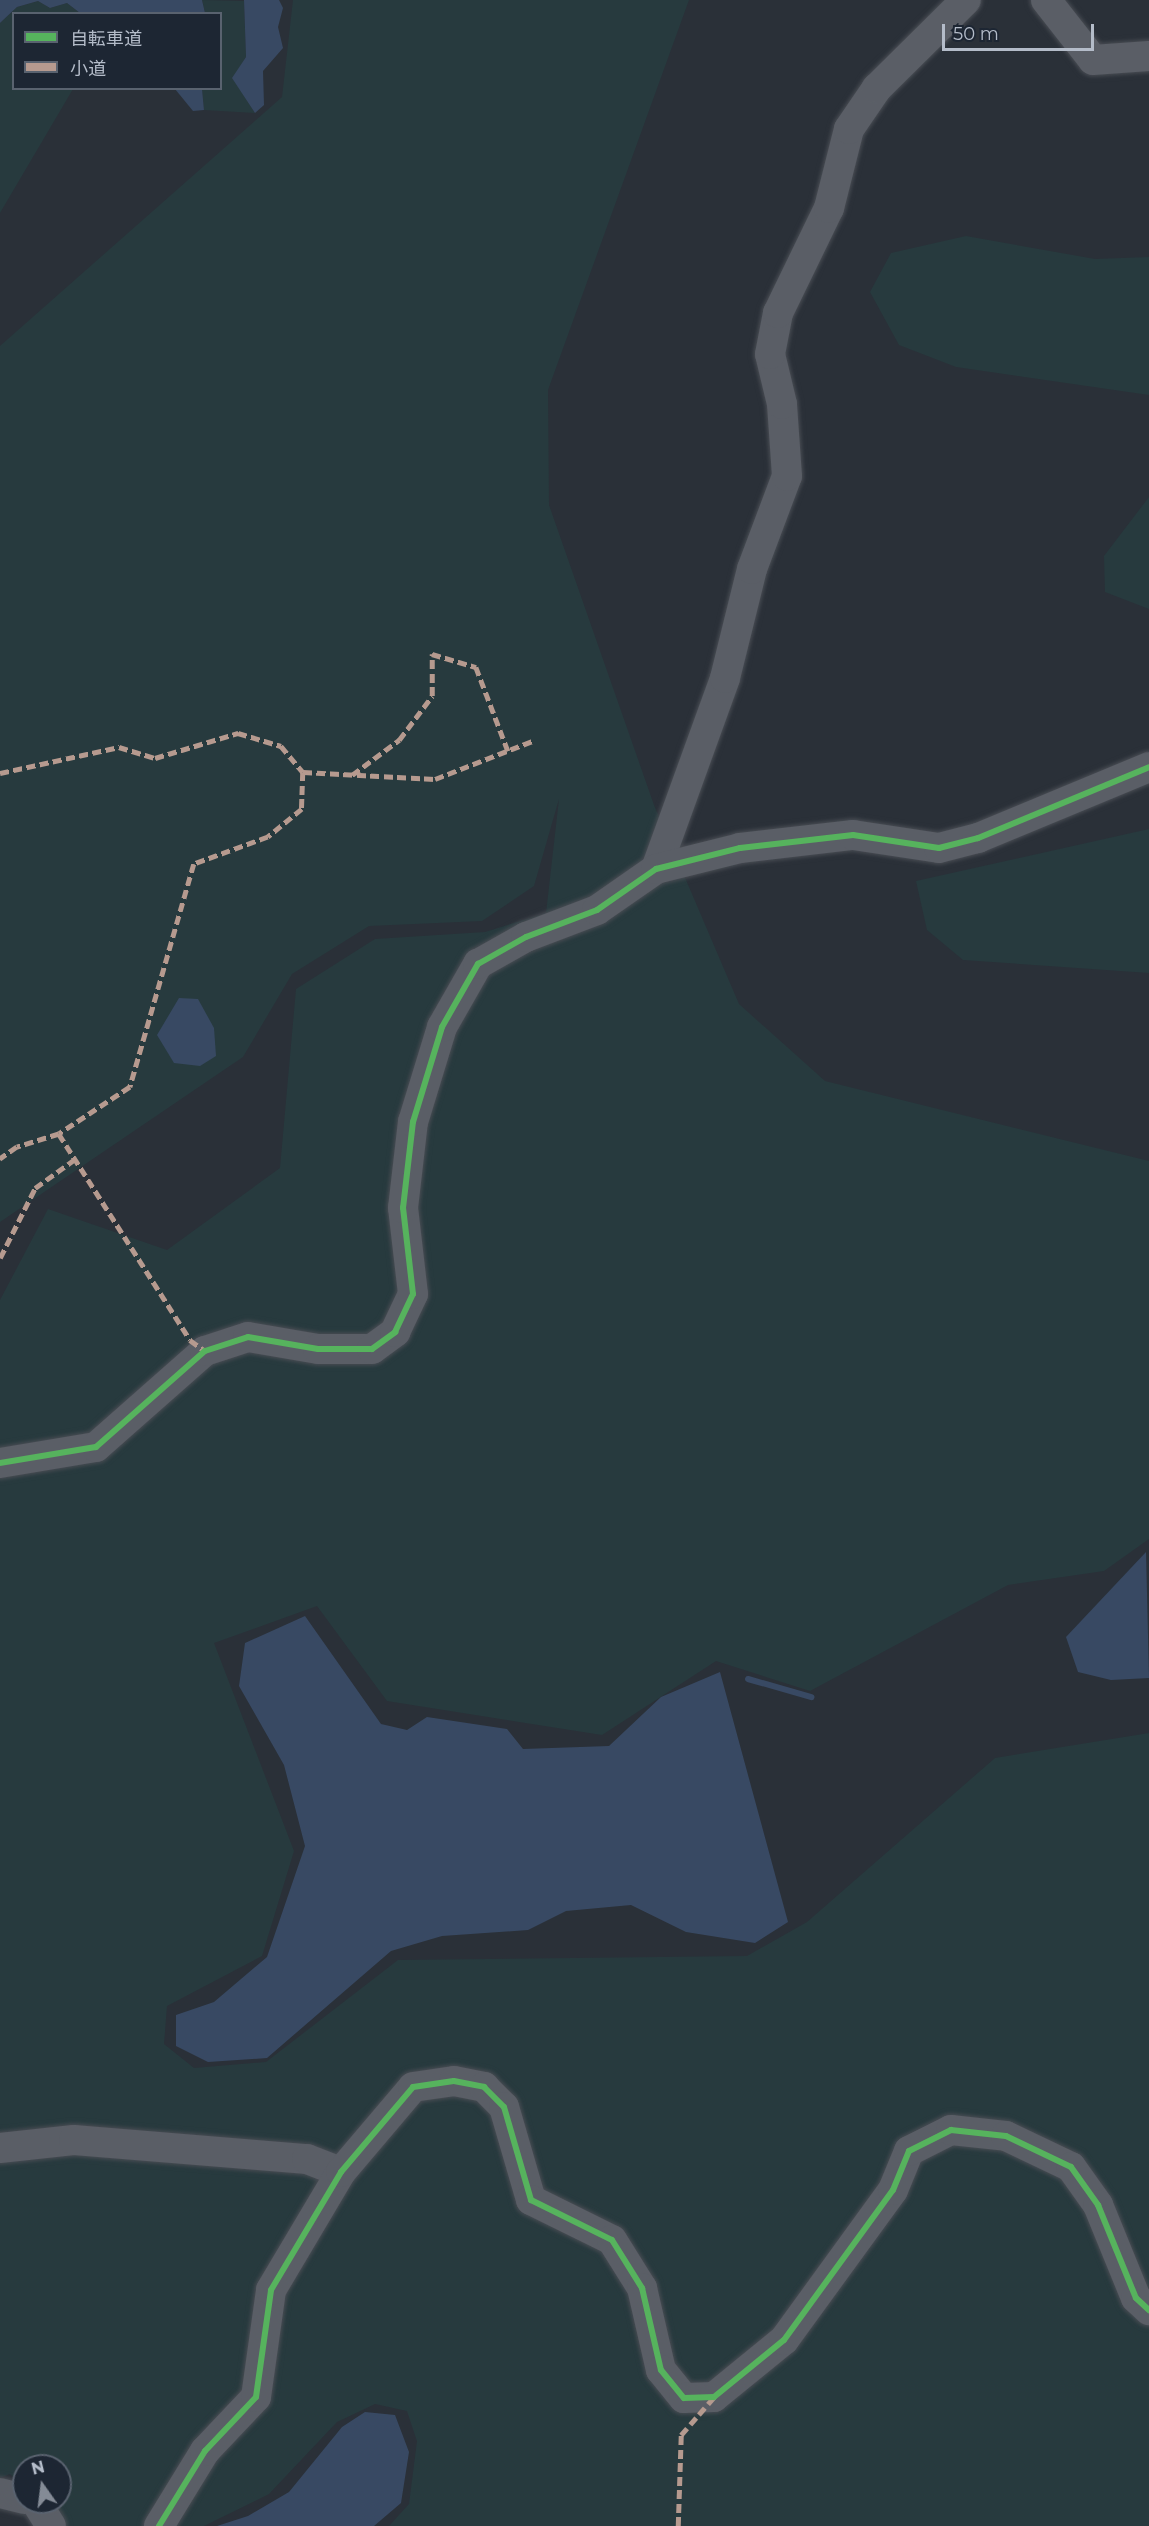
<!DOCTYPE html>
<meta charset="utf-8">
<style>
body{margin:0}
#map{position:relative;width:1149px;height:2526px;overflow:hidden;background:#2a3038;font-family:Montserrat,"Noto Sans JP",sans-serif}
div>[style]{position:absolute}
.green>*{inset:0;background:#273a3e}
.water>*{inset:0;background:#384963}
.stream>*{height:6px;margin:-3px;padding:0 3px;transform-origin:3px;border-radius:3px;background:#384963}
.roads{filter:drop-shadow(0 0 2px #484c53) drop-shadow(0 0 2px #484c53)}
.minor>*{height:30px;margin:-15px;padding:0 15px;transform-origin:15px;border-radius:15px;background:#5a5e66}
.quiet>*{height:4.5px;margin-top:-2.25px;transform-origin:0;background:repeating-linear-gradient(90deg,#b69a8f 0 9px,transparent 0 13.5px)}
.cycleway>*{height:6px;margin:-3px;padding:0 3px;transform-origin:3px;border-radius:3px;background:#56b35d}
span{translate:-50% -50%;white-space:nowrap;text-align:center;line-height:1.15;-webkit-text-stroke:6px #1d2633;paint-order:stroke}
.legend{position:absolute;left:12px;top:12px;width:210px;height:78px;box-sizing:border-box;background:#1d2633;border:2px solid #59626f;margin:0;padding:8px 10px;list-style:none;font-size:18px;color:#b4bcc9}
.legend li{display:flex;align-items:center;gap:12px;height:30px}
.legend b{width:30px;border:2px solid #59626f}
.north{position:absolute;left:12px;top:2454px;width:60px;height:60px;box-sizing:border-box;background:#1d2633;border:2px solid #59626f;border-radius:50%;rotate:346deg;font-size:16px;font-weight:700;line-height:24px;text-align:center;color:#b4bcc9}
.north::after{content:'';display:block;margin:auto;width:21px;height:27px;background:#848b96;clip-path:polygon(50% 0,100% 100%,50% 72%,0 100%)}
.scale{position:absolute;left:942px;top:24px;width:152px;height:27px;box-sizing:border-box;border:3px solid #b4bcc9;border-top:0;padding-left:8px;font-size:18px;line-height:21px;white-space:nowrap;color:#b4bcc9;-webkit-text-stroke:4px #1d2633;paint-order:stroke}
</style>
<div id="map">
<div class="green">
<i style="clip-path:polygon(202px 0,244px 1px,246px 57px,233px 78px,255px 113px,204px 110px,202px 89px,220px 88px,220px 14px,205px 13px)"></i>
<i style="clip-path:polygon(293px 0,689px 0,548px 390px,549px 505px,654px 805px,739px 1004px,825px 1081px,1149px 1161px,1149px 1539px,1104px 1571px,1008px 1585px,810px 1691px,716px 1661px,602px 1735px,387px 1701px,317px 1606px,214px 1643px,294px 1851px,262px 1956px,167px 2006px,164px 2044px,194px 2068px,266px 2062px,398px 1960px,747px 1956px,807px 1922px,995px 1758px,1149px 1733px,1149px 2526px,389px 2526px,409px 2504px,417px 2441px,407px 2411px,375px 2404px,337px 2422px,269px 2494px,204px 2526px,60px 2526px,37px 2502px,60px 2502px,60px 2466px,24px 2466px,24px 2488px,10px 2474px,0 2478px,0 1300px,48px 1209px,167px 1250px,280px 1168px,296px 989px,375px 939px,485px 932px,546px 913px,559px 799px,534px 886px,482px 921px,369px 926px,292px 974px,243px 1057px,0 1222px,0 346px,282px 97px)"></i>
<i style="clip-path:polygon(38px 1px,50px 8px,67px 3px,80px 13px,14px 14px,14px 88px,73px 89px,0 213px,0 23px,17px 7px)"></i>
<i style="clip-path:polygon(966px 236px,1095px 259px,1149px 257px,1149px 395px,956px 367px,899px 345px,870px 292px,891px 253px)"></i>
<i style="clip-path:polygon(1149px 497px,1149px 609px,1105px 592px,1104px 556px)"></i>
<i style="clip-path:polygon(1149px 829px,1149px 973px,963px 960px,927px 930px,916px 881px)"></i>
</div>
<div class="water">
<i style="clip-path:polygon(0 0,202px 0,205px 13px,80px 13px,67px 3px,50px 8px,38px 1px,17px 7px,0 23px)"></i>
<i style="clip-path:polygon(244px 0,279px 0,283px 8px,278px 27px,283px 48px,263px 71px,264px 105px,255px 113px,232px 78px,246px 57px)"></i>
<i style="clip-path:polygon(175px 89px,202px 89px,204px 110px,193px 111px)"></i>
<i style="clip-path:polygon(179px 998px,198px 999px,214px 1028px,216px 1056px,200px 1066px,174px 1063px,157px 1035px)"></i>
<i style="clip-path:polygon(1146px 1552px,1149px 1678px,1111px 1680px,1078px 1672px,1066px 1637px)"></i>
<i style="clip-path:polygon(305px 1616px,381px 1724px,407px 1730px,427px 1717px,507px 1729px,523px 1749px,609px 1746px,661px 1697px,720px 1672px,788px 1922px,755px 1943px,686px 1932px,631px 1905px,566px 1911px,528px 1930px,442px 1936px,391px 1951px,267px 2058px,208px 2062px,176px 2046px,176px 2015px,214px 2002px,267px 1957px,305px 1846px,284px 1765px,239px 1686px,245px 1643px)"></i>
<i style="clip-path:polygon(365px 2412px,395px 2415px,409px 2452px,401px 2503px,374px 2526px,217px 2526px,248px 2516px,289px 2492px,342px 2427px)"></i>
</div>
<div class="stream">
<i style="left:748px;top:1679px;width:66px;rotate:15.9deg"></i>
</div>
<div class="roads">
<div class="minor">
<i style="left:1046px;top:0;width:76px;rotate:51.9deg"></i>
<i style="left:1093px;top:60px;width:56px;rotate:-4.1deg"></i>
<i style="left:656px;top:869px;width:203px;rotate:-70.1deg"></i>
<i style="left:725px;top:678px;width:112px;rotate:-76.1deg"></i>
<i style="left:752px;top:569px;width:99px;rotate:-69.4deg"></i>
<i style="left:787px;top:476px;width:72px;rotate:-94deg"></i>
<i style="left:782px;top:404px;width:51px;rotate:-103.5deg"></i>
<i style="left:770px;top:354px;width:42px;rotate:-79deg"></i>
<i style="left:778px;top:313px;width:117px;rotate:-64.1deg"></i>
<i style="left:829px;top:208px;width:81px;rotate:-75.8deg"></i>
<i style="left:849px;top:129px;width:50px;rotate:-55.7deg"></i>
<i style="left:877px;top:88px;width:125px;rotate:-44.7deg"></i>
<i style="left:0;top:1463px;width:97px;rotate:-9.5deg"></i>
<i style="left:96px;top:1447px;width:145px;rotate:-41.4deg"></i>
<i style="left:205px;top:1351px;width:45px;rotate:-18deg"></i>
<i style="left:248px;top:1337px;width:71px;rotate:9.7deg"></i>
<i style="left:318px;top:1349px;width:54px"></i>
<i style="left:372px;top:1349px;width:29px;rotate:-36deg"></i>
<i style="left:395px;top:1332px;width:42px;rotate:-64.7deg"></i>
<i style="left:413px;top:1294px;width:87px;rotate:-96.6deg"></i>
<i style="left:403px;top:1208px;width:87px;rotate:-83.4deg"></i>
<i style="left:413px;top:1122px;width:99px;rotate:-73deg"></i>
<i style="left:442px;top:1027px;width:73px;rotate:-60.3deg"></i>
<i style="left:478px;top:964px;width:55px;rotate:-29.4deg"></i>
<i style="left:526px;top:937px;width:76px;rotate:-20.8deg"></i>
<i style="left:597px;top:910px;width:72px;rotate:-34.8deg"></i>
<i style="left:656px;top:869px;width:87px;rotate:-14deg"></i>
<i style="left:740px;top:848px;width:114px;rotate:-6.6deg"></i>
<i style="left:853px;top:835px;width:87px;rotate:8.6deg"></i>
<i style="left:939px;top:848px;width:40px;rotate:-14.4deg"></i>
<i style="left:978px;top:838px;width:185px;rotate:-22.5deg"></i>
<i style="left:0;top:2148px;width:74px;rotate:-6.2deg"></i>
<i style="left:74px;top:2140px;width:234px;rotate:4.7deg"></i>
<i style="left:307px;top:2159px;width:36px;rotate:21deg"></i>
<i style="left:0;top:2493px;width:25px;rotate:14deg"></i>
<i style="left:36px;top:2502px;width:28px;rotate:58deg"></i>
<i style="left:159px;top:2526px;width:88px;rotate:-58.5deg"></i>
<i style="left:205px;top:2451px;width:74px;rotate:-46.6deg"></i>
<i style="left:256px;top:2397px;width:108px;rotate:-82deg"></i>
<i style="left:271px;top:2290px;width:137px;rotate:-59.3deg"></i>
<i style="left:341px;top:2172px;width:111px;rotate:-49.7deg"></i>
<i style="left:413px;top:2087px;width:41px;rotate:-8.3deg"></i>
<i style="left:454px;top:2081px;width:31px;rotate:11deg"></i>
<i style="left:484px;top:2087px;width:28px;rotate:45deg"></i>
<i style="left:504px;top:2107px;width:97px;rotate:73.8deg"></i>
<i style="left:531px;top:2200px;width:90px;rotate:26.3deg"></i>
<i style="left:612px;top:2240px;width:57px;rotate:58deg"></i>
<i style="left:642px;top:2288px;width:84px;rotate:77deg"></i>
<i style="left:661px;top:2370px;width:36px;rotate:51deg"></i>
<i style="left:684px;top:2398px;width:30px;rotate:-2deg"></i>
<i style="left:714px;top:2397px;width:90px;rotate:-39.2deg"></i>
<i style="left:784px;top:2340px;width:185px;rotate:-54deg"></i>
<i style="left:893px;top:2190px;width:42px;rotate:-67.7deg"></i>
<i style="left:909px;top:2151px;width:47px;rotate:-26.6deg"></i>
<i style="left:951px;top:2130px;width:55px;rotate:6.2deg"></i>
<i style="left:1006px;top:2136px;width:72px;rotate:25.5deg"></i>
<i style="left:1071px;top:2167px;width:47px;rotate:54.6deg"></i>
<i style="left:1098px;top:2205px;width:100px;rotate:67.8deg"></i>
<i style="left:1136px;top:2298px;width:18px;rotate:43deg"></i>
</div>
</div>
<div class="quiet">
<i style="left:303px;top:772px;width:132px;rotate:3deg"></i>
<i style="left:435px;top:779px;width:107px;rotate:-21.3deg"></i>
<i style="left:0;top:773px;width:122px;rotate:-12.3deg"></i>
<i style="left:119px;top:747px;width:38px;rotate:17deg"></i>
<i style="left:155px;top:758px;width:87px;rotate:-16.8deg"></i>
<i style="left:238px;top:733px;width:45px;rotate:16.8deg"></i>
<i style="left:281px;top:746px;width:34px;rotate:50deg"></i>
<i style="left:303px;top:772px;width:37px;rotate:92deg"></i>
<i style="left:302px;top:809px;width:44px;rotate:140.5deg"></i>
<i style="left:268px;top:837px;width:79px;rotate:160deg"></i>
<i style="left:194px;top:864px;width:232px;rotate:106deg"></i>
<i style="left:130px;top:1087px;width:85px;rotate:146.5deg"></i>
<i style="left:59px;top:1134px;width:44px;rotate:162.8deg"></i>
<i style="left:17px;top:1147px;width:21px;rotate:145deg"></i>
<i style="left:352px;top:775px;width:59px;rotate:-36.7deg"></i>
<i style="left:399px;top:740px;width:55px;rotate:-53.1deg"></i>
<i style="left:432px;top:696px;width:42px;rotate:-90deg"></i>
<i style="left:432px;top:654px;width:46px;rotate:16.5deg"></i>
<i style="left:476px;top:667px;width:90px;rotate:69.1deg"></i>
<i style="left:59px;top:1134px;width:244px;rotate:57.5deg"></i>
<i style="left:190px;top:1340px;width:19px;rotate:36deg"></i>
<i style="left:0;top:1258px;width:78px;rotate:-63.4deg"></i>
<i style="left:35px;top:1188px;width:49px;rotate:-35.9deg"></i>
<i style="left:678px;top:2526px;width:91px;rotate:-88.1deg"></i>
<i style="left:681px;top:2435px;width:50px;rotate:-49deg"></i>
</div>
<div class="cycleway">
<i style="left:0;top:1463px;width:97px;rotate:-9.5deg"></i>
<i style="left:96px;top:1447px;width:145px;rotate:-41.4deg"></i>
<i style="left:205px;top:1351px;width:45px;rotate:-18deg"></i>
<i style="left:248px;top:1337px;width:71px;rotate:9.7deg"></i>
<i style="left:318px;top:1349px;width:54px"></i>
<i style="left:372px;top:1349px;width:29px;rotate:-36deg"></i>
<i style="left:395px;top:1332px;width:42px;rotate:-64.7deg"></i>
<i style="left:413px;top:1294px;width:87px;rotate:-96.6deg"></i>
<i style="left:403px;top:1208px;width:87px;rotate:-83.4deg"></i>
<i style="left:413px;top:1122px;width:99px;rotate:-73deg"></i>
<i style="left:442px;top:1027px;width:73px;rotate:-60.3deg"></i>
<i style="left:478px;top:964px;width:55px;rotate:-29.4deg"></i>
<i style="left:526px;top:937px;width:76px;rotate:-20.8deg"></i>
<i style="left:597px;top:910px;width:72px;rotate:-34.8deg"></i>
<i style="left:656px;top:869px;width:87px;rotate:-14deg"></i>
<i style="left:740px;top:848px;width:114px;rotate:-6.6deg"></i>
<i style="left:853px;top:835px;width:87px;rotate:8.6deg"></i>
<i style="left:939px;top:848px;width:40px;rotate:-14.4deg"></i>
<i style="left:978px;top:838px;width:185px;rotate:-22.5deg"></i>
<i style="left:159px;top:2526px;width:88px;rotate:-58.5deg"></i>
<i style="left:205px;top:2451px;width:74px;rotate:-46.6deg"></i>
<i style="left:256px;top:2397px;width:108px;rotate:-82deg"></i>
<i style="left:271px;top:2290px;width:137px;rotate:-59.3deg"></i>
<i style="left:341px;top:2172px;width:111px;rotate:-49.7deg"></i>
<i style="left:413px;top:2087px;width:41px;rotate:-8.3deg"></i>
<i style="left:454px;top:2081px;width:31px;rotate:11deg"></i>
<i style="left:484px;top:2087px;width:28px;rotate:45deg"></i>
<i style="left:504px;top:2107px;width:97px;rotate:73.8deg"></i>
<i style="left:531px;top:2200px;width:90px;rotate:26.3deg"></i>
<i style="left:612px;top:2240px;width:57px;rotate:58deg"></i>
<i style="left:642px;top:2288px;width:84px;rotate:77deg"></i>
<i style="left:661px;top:2370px;width:36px;rotate:51deg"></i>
<i style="left:684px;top:2398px;width:30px;rotate:-2deg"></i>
<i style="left:714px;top:2397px;width:90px;rotate:-39.2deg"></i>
<i style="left:784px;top:2340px;width:185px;rotate:-54deg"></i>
<i style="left:893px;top:2190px;width:42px;rotate:-67.7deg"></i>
<i style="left:909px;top:2151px;width:47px;rotate:-26.6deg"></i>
<i style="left:951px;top:2130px;width:55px;rotate:6.2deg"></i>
<i style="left:1006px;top:2136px;width:72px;rotate:25.5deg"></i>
<i style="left:1071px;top:2167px;width:47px;rotate:54.6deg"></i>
<i style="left:1098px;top:2205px;width:100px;rotate:67.8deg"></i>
<i style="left:1136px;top:2298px;width:18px;rotate:43deg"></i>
</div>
<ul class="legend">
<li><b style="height:8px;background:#56b35d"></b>自転車道</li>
<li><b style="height:8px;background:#b69a8f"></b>小道</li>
</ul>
<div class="north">N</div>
<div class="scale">50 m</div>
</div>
